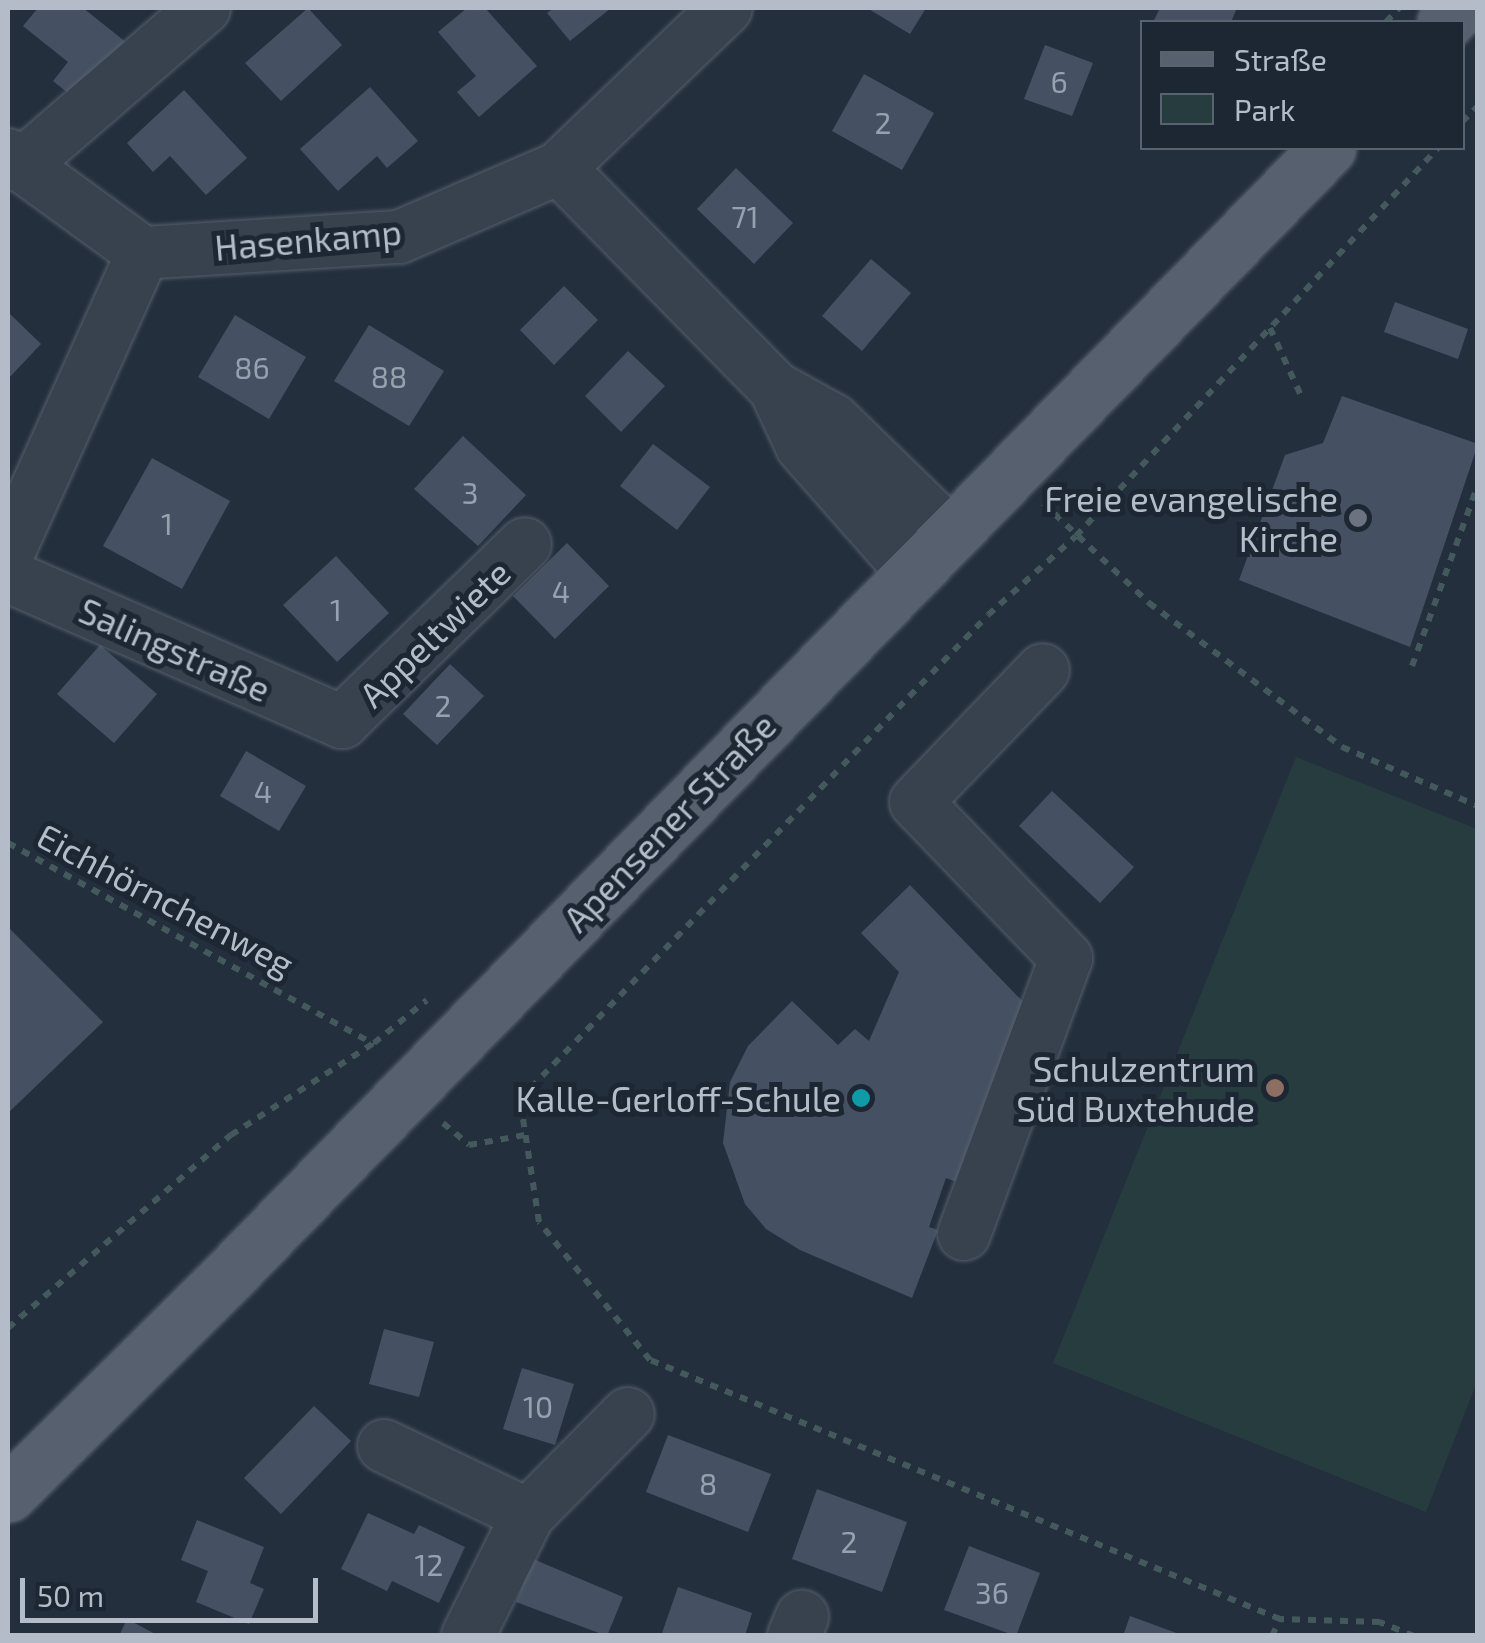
<!DOCTYPE html>
<meta charset="utf-8">
<style>
body{margin:0}
#map{position:relative;width:1485px;height:1643px;overflow:hidden;background:#242f3e;font-family:"Exo 2",sans-serif}
div>[style]{position:absolute}
.green>*{inset:0;background:#263c3f}
.building>*{inset:0;background:#455162}
.path>*{height:6px;margin-top:-3px;transform-origin:0;background:repeating-linear-gradient(90deg,#44595c 0 8px,transparent 0 16px)}
.roads{filter:drop-shadow(0 0 2px #565f6c) drop-shadow(0 0 2px #565f6c)}
.minor>*{height:52px;margin:-26px;padding:0 26px;transform-origin:26px;border-radius:26px;background:#38414e}
.major>*{height:55px;margin:-27.5px;padding:0 27.5px;transform-origin:27.5px;border-radius:27.5px;background:#56606e}
.dots>*{width:28px;height:28px;translate:-50% -50%;box-sizing:border-box;border:5px solid #1d2633;border-radius:50%}
span{translate:-50% -50%;white-space:nowrap;text-align:center;line-height:1.15;-webkit-text-stroke:10px #1d2633;paint-order:stroke}
.number-label{font-size:30px;color:#98a1af}
.number-label span{-webkit-text-stroke-width:0}
.street-label{font-size:35px;color:#b4bcc9}
.poi-label{font-size:35px;color:#b4bcc9}
.right{translate:-100% -50%;text-align:right}
.frame{position:absolute;inset:0;border:10px solid #b4bcc9;pointer-events:none}
.legend{position:absolute;left:1140px;top:20px;width:325px;height:130px;box-sizing:border-box;background:#1d2633;border:2px solid #59626f;margin:0;padding:12px 18px;list-style:none;font-size:30px;color:#b4bcc9}
.legend li{display:flex;align-items:center;gap:20px;height:50px}
.legend b{width:50px;border:2px solid #59626f}
.scale{position:absolute;left:20px;top:1578px;width:298px;height:45px;box-sizing:border-box;border:5px solid #b4bcc9;border-top:0;padding-left:12px;font-size:30px;line-height:35px;white-space:nowrap;color:#b4bcc9;-webkit-text-stroke:8px #1d2633;paint-order:stroke}
</style>
<div id="map">
<div class="green">
<i style="clip-path:polygon(1296px 757px,1477px 829px,1477px 1382px,1426px 1512px,1053px 1363px)"></i>
</div>
<div class="building">
<i style="clip-path:polygon(38px 8px,83px 8px,127px 43px,79px 102px,53px 81px,68px 62px,23px 26px)"></i>
<i style="clip-path:polygon(308px 8px,342px 45px,281px 101px,245px 63px)"></i>
<i style="clip-path:polygon(467px 8px,485px 8px,537px 66px,479px 117px,457px 92px,476px 76px,438px 32px)"></i>
<i style="clip-path:polygon(554px 8px,611px 8px,570px 41px,547px 13px)"></i>
<i style="clip-path:polygon(867px 8px,926px 8px,910px 34px)"></i>
<i style="clip-path:polygon(1160px 8px,1237px 8px,1231px 22px,1153px 22px)"></i>
<i style="clip-path:polygon(1045px 45px,1093px 63px,1072px 116px,1024px 99px)"></i>
<i style="clip-path:polygon(864px 74px,934px 113px,902px 170px,832px 131px)"></i>
<i style="clip-path:polygon(370px 87px,418px 141px,387px 168px,377px 156px,338px 191px,300px 149px)"></i>
<i style="clip-path:polygon(184px 90px,247px 158px,206px 195px,170px 156px,153px 172px,127px 143px)"></i>
<i style="clip-path:polygon(736px 168px,793px 223px,754px 264px,697px 209px)"></i>
<i style="clip-path:polygon(871px 259px,911px 293px,862px 351px,822px 316px)"></i>
<i style="clip-path:polygon(564px 286px,598px 320px,554px 365px,520px 330px)"></i>
<i style="clip-path:polygon(1395px 302px,1468px 329px,1458px 359px,1384px 332px)"></i>
<i style="clip-path:polygon(8px 312px,41px 344px,8px 379px)"></i>
<i style="clip-path:polygon(235px 315px,306px 357px,269px 419px,198px 377px)"></i>
<i style="clip-path:polygon(369px 325px,444px 371px,409px 426px,334px 381px)"></i>
<i style="clip-path:polygon(628px 351px,665px 386px,621px 432px,585px 396px)"></i>
<i style="clip-path:polygon(1342px 396px,1478px 444px,1410px 647px,1239px 580px,1285px 455px,1323px 443px)"></i>
<i style="clip-path:polygon(463px 436px,526px 495px,478px 546px,414px 489px)"></i>
<i style="clip-path:polygon(653px 444px,710px 487px,677px 530px,620px 486px)"></i>
<i style="clip-path:polygon(152px 458px,230px 501px,182px 589px,103px 546px)"></i>
<i style="clip-path:polygon(567px 543px,609px 586px,555px 639px,513px 596px)"></i>
<i style="clip-path:polygon(336px 556px,389px 613px,337px 662px,283px 605px)"></i>
<i style="clip-path:polygon(100px 645px,157px 694px,114px 743px,57px 694px)"></i>
<i style="clip-path:polygon(450px 664px,484px 696px,437px 745px,403px 714px)"></i>
<i style="clip-path:polygon(246px 751px,306px 786px,279px 831px,220px 796px)"></i>
<i style="clip-path:polygon(1052px 791px,1134px 867px,1100px 903px,1019px 826px)"></i>
<i style="clip-path:polygon(910px 885px,1028px 1007px,962px 1184px,946px 1178px,929px 1227px,938px 1230px,912px 1298px,800px 1250px,766px 1229px,745px 1204px,723px 1143px,730px 1082px,748px 1046px,792px 1001px,838px 1045px,855px 1029px,869px 1041px,899px 972px,861px 933px)"></i>
<i style="clip-path:polygon(8px 927px,103px 1022px,8px 1113px)"></i>
<i style="clip-path:polygon(384px 1329px,434px 1342px,419px 1397px,369px 1384px)"></i>
<i style="clip-path:polygon(522px 1368px,574px 1384px,555px 1445px,503px 1429px)"></i>
<i style="clip-path:polygon(314px 1406px,351px 1441px,281px 1514px,244px 1478px)"></i>
<i style="clip-path:polygon(668px 1435px,771px 1474px,748px 1532px,646px 1492px)"></i>
<i style="clip-path:polygon(817px 1489px,907px 1522px,882px 1592px,792px 1559px)"></i>
<i style="clip-path:polygon(368px 1513px,414px 1534px,419px 1525px,465px 1547px,439px 1603px,392px 1581px,387px 1591px,341px 1569px)"></i>
<i style="clip-path:polygon(197px 1520px,264px 1547px,250px 1583px,264px 1589px,249px 1624px,196px 1602px,208px 1571px,181px 1560px)"></i>
<i style="clip-path:polygon(969px 1546px,1040px 1573px,1016px 1636px,944px 1610px)"></i>
<i style="clip-path:polygon(533px 1559px,623px 1597px,607px 1636px,516px 1602px)"></i>
<i style="clip-path:polygon(678px 1587px,752px 1613px,745px 1636px,661px 1636px)"></i>
<i style="clip-path:polygon(1130px 1616px,1182px 1635px,1181px 1636px,1123px 1636px)"></i>
<i style="clip-path:polygon(127px 1619px,159px 1636px,119px 1636px)"></i>
</div>
<div class="path">
<i style="left:1386px;top:22px;width:19px;rotate:-47deg"></i>
<i style="left:1462px;top:122px;width:23px;rotate:-45deg"></i>
<i style="left:1270px;top:328px;width:79px;rotate:65.4deg"></i>
<i style="left:1043px;top:503px;width:146px;rotate:43.3deg"></i>
<i style="left:1149px;top:603px;width:241px;rotate:36.7deg"></i>
<i style="left:1342px;top:747px;width:148px;rotate:23.5deg"></i>
<i style="left:1412px;top:666px;width:193px;rotate:-70deg"></i>
<i style="left:8px;top:843px;width:418px;rotate:28.8deg"></i>
<i style="left:443px;top:1123px;width:34px;rotate:40deg"></i>
<i style="left:469px;top:1145px;width:57px;rotate:-10.1deg"></i>
<i style="left:8px;top:1328px;width:295px;rotate:-40.9deg"></i>
<i style="left:231px;top:1135px;width:170px;rotate:-32.8deg"></i>
<i style="left:374px;top:1043px;width:68px;rotate:-39.1deg"></i>
<i style="left:1272px;top:1636px;width:19px;rotate:-65deg"></i>
<i style="left:1414px;top:1636px;width:37px;rotate:-158deg"></i>
<i style="left:1380px;top:1622px;width:100px;rotate:-178.3deg"></i>
<i style="left:1280px;top:1619px;width:681px;rotate:-157.65deg"></i>
<i style="left:650px;top:1360px;width:177px;rotate:-128.8deg"></i>
<i style="left:539px;top:1222px;width:124px;rotate:-98.8deg"></i>
<i style="left:520px;top:1099px;width:673px;rotate:-45.96deg"></i>
<i style="left:988px;top:615px;width:118px;rotate:-41.9deg"></i>
<i style="left:1076px;top:536px;width:531px;rotate:-46.99deg"></i>
</div>
<div class="roads">
<div class="minor">
<i style="left:8px;top:155px;width:167px;rotate:36deg"></i>
<i style="left:143px;top:253px;width:256px;rotate:-3.6deg"></i>
<i style="left:399px;top:237px;width:174px;rotate:-23.3deg"></i>
<i style="left:559px;top:168px;width:308px;rotate:45.5deg"></i>
<i style="left:775px;top:388px;width:66px;rotate:28.9deg"></i>
<i style="left:833px;top:420px;width:162px;rotate:44.2deg"></i>
<i style="left:21px;top:166px;width:242px;rotate:-40.8deg"></i>
<i style="left:559px;top:168px;width:231px;rotate:-43.8deg"></i>
<i style="left:775px;top:388px;width:64px;rotate:65deg"></i>
<i style="left:802px;top:446px;width:167px;rotate:48.7deg"></i>
<i style="left:8px;top:553px;width:329px;rotate:-65.8deg"></i>
<i style="left:8px;top:576px;width:365px;rotate:23.6deg"></i>
<i style="left:342px;top:722px;width:255px;rotate:-44.2deg"></i>
<i style="left:964px;top:1234px;width:294px;rotate:-69.7deg"></i>
<i style="left:1066px;top:958px;width:216px;rotate:-133.9deg"></i>
<i style="left:916px;top:802px;width:183px;rotate:-46.1deg"></i>
<i style="left:384px;top:1446px;width:160px;rotate:25.6deg"></i>
<i style="left:528px;top:1515px;width:135px;rotate:116.4deg"></i>
<i style="left:528px;top:1515px;width:142px;rotate:-45.3deg"></i>
<i style="left:794px;top:1636px;width:21px;rotate:-67deg"></i>
</div>
<div class="major">
<i style="left:1445px;top:22px;width:20px;rotate:-45deg"></i>
<i style="left:8px;top:1494px;width:321px;rotate:-44.7deg"></i>
<i style="left:236px;top:1268px;width:1564px;rotate:-45.73deg"></i>
</div>
</div>
<div class="dots">
<i style="left:1358px;top:518px;background:#6b7280"></i>
<i style="left:1275px;top:1088px;background:#8d6e63"></i>
<i style="left:861px;top:1098px;background:#0f9aa8"></i>
</div>
<div class="number-label">
<span style="left:1059px;top:81px">6</span>
<span style="left:883px;top:122px">2</span>
<span style="left:745px;top:216px">71</span>
<span style="left:252px;top:367px">86</span>
<span style="left:389px;top:376px">88</span>
<span style="left:470px;top:492px">3</span>
<span style="left:167px;top:523px">1</span>
<span style="left:561px;top:591px">4</span>
<span style="left:336px;top:609px">1</span>
<span style="left:443px;top:705px">2</span>
<span style="left:263px;top:791px">4</span>
<span style="left:538px;top:1406px">10</span>
<span style="left:708px;top:1483px">8</span>
<span style="left:849px;top:1541px">2</span>
<span style="left:429px;top:1564px">12</span>
<span style="left:992px;top:1592px">36</span>
</div>
<div class="street-label">
<span style="left:308px;top:239px;rotate:-5deg">Hasenkamp</span>
<span style="left:434px;top:633px;rotate:-44deg">Appeltwiete</span>
<span style="left:175px;top:649px;rotate:24deg">Salingstraße</span>
<span style="left:669px;top:822px;rotate:-46deg">Apensener Straße</span>
<span style="left:166px;top:899px;rotate:28deg">Eichhörnchenweg</span>
</div>
<div class="poi-label">
<span class="right" style="left:1338px;top:518px">Freie evangelische<br>Kirche</span>
<span class="right" style="left:1255px;top:1088px">Schulzentrum<br>Süd Buxtehude</span>
<span class="right" style="left:841px;top:1098px">Kalle-Gerloff-Schule</span>
</div>
<div class="frame"></div>
<ul class="legend">
<li><b style="height:12px;background:#56606e"></b>Straße</li>
<li><b style="height:28px;background:#263c3f"></b>Park</li>
</ul>
<div class="scale">50 m</div>
</div>
